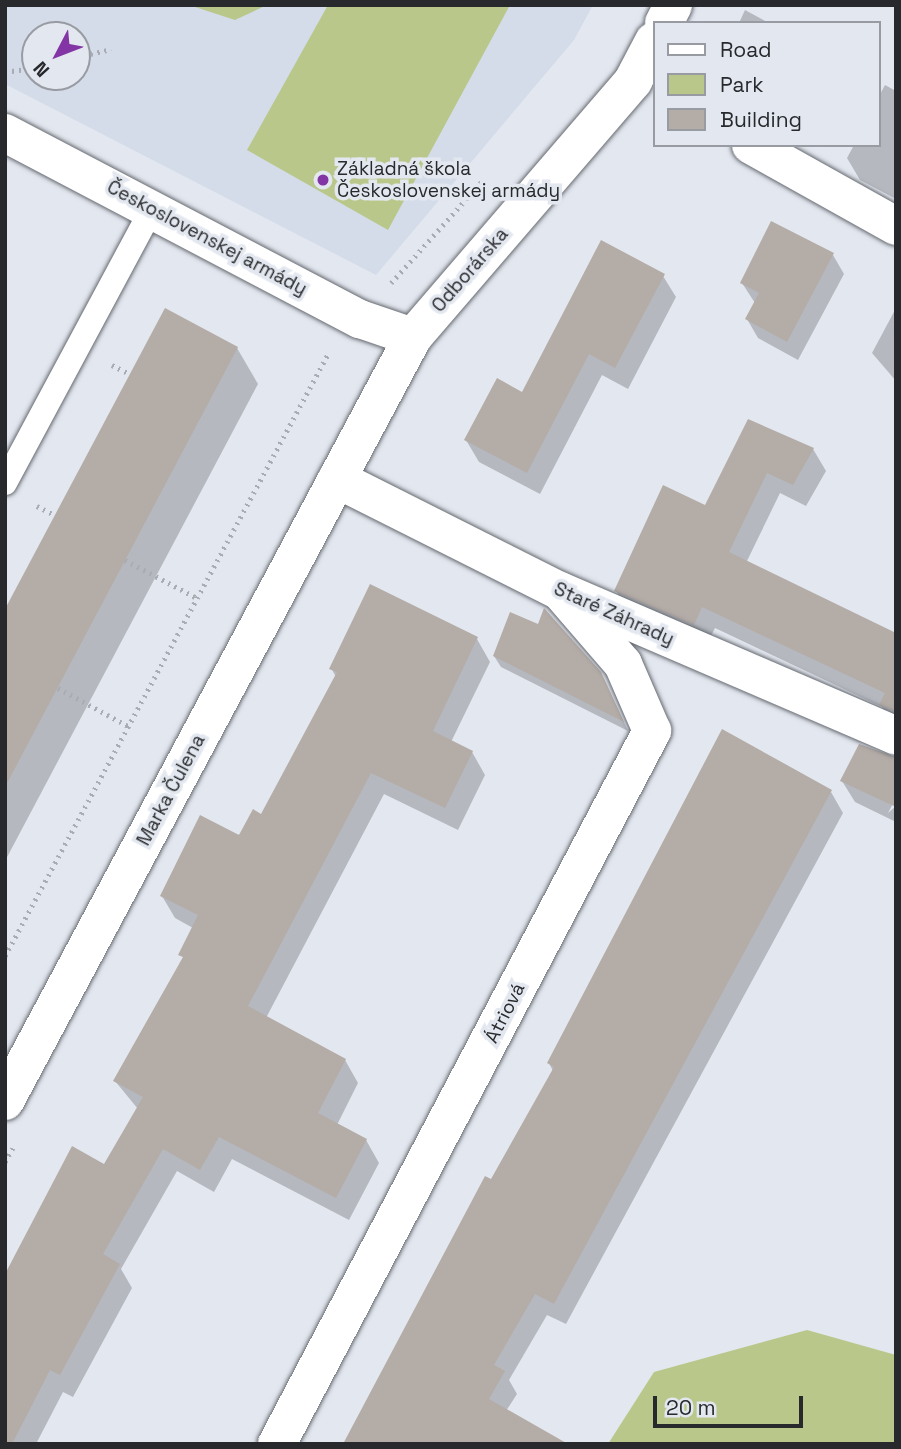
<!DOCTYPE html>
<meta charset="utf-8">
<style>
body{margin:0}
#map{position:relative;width:901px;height:1449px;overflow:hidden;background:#e3e7ef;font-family:"Space Grotesk",sans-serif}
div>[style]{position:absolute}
.built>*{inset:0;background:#d4dcea}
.green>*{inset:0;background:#b9c78a}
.shadow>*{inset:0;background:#0003}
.building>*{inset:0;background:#b4aca7}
.path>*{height:4.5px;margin-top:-2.25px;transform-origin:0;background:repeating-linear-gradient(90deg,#a9acb2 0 2px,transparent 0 7px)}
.roads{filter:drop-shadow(0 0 2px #656970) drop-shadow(0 0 2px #656970)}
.lane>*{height:24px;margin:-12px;padding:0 12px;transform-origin:12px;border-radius:12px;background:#fff}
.street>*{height:38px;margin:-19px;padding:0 19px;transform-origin:19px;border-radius:19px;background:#fff}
.dots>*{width:19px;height:19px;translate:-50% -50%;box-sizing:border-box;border:4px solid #e3e7ef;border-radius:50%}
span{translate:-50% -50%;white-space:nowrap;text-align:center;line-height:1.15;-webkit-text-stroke:7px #e3e7ef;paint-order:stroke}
.poi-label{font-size:19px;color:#27292c}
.left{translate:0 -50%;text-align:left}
.street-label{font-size:19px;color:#27292c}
.frame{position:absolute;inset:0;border:7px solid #27292c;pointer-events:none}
.legend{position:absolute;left:653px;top:21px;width:228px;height:126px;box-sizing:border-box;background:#e3e7ef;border:2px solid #989ba1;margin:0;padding:9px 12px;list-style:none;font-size:21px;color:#27292c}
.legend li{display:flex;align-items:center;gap:14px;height:35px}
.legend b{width:35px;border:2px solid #989ba1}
.north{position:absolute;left:21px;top:21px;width:70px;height:70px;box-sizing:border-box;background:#e3e7ef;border:2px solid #989ba1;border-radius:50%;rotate:228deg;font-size:19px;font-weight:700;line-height:28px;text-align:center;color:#27292c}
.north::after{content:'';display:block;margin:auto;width:24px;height:32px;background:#8334a5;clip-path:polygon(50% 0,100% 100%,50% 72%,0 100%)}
.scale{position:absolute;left:653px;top:1396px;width:150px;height:32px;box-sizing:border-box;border:4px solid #27292c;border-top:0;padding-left:9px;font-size:21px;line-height:24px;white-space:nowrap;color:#27292c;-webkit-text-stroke:5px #e3e7ef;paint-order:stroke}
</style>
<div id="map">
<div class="built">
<i style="clip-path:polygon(evenodd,5px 5px,593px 5px,574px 40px,376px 275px,5px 84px,5px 5px,35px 35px,77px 35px,77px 77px,35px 77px,35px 35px)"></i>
</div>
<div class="green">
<i style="clip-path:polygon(189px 5px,267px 5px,235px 20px)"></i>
<i style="clip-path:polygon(328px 5px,510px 5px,388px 230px,247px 150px)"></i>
<i style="clip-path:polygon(807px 1330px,896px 1355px,896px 1444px,608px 1444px,654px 1372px)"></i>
</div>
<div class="shadow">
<i style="clip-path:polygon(745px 10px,769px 23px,739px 23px)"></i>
<i style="clip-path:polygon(885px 85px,896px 91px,896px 199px,860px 180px,847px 158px,854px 145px,878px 145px,878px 98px)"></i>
<i style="clip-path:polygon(833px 255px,844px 274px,798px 360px,758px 338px,747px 319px,755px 303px,742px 283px)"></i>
<i style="clip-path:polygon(663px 276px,676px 297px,628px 389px,602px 375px,540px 494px,479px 462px,466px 440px)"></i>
<i style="clip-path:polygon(896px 308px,896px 381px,872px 353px)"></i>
<i style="clip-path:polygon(237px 348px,258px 384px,5px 861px,5px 612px)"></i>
<i style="clip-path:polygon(749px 421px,813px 449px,826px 471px,806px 506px,780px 493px,746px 563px,896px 635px,896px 728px,882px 707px,715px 628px,706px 646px,629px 612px,616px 591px,706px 508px)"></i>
<i style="clip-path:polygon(371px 586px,477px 639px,490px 662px,451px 742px,472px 752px,485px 775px,458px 830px,384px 794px,266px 1018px,345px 1060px,358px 1083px,337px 1125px,366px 1140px,379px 1163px,349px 1220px,232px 1159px,214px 1192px,177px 1171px,121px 1269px,132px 1288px,73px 1397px,63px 1392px,36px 1444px,5px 1444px,105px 1166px,138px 1109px,115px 1081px,183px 960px,193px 928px,175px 918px,162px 896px,261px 817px,336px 677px,331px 668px)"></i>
<i style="clip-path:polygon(494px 656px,604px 679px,628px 731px,501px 667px)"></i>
<i style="clip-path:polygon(842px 781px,896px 798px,888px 813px,896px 806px,896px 822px,855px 802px)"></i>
<i style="clip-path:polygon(831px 792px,843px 813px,566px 1324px,547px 1315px,509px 1380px,517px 1394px,506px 1411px,344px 1444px,553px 1071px,549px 1063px)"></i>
</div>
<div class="building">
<i style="clip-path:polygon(771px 221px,834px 253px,787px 342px,745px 319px,759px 293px,740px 283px)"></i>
<i style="clip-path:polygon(601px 240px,665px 274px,615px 368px,589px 354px,527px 473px,464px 440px,497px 378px,522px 392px)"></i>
<i style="clip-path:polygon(165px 308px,238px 347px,5px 787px,5px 609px)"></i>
<i style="clip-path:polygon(748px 419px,814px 448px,793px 485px,767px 473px,729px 552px,896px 633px,896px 712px,879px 705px,885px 693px,702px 607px,694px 625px,614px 591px,663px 485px,705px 505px)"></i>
<i style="clip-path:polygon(370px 584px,478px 637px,433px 731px,473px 751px,445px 808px,371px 773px,248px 1006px,346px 1059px,318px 1113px,367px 1139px,336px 1198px,219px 1137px,200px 1170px,163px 1149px,103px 1254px,120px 1264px,60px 1375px,50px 1370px,12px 1444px,5px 1444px,5px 1274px,72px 1146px,104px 1164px,143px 1097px,113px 1081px,183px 957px,178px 955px,198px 915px,160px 896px,200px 815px,239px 835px,253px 809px,261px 814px,337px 672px,329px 669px)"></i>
<i style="clip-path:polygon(544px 608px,601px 672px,624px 722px,493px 656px,510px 612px,538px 624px)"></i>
<i style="clip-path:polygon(722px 729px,832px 790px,554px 1304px,535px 1294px,494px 1365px,505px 1371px,489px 1399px,568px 1444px,343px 1444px,485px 1176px,491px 1179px,554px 1067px,547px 1063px)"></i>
<i style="clip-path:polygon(859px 744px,896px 757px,896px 807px,840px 781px)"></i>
</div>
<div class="path">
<i style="left:77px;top:57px;width:35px;rotate:-13deg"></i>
<i style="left:5px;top:72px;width:30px;rotate:-8deg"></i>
<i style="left:391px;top:283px;width:138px;rotate:-48.2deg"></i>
<i style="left:112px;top:365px;width:20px;rotate:27deg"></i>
<i style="left:37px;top:506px;width:20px;rotate:27deg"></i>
<i style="left:125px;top:560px;width:81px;rotate:27.8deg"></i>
<i style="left:58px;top:688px;width:80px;rotate:28.5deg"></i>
<i style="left:5px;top:956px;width:685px;rotate:-61.79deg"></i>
<i style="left:5px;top:1162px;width:18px;rotate:-61deg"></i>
</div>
<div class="roads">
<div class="lane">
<i style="left:5px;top:483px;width:311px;rotate:-61.8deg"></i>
</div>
<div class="street">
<i style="left:664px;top:23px;width:20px;rotate:-63deg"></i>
<i style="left:5px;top:133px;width:401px;rotate:27.7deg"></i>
<i style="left:360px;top:319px;width:56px;rotate:18.8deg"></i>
<i style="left:751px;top:145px;width:166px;rotate:29.2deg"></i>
<i style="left:337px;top:479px;width:250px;rotate:26.7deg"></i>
<i style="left:560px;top:591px;width:366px;rotate:23.3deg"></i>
<i style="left:5px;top:1101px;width:866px;rotate:-61.9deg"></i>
<i style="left:413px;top:337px;width:338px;rotate:-49.3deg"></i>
<i style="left:633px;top:81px;width:45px;rotate:-62.3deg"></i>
<i style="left:277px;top:1444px;width:806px;rotate:-62.26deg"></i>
<i style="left:652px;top:731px;width:73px;rotate:-113.4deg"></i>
<i style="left:623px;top:664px;width:96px;rotate:-130.8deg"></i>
</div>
</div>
<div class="dots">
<i style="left:323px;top:180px;background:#8334a5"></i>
</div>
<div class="poi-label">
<span class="left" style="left:337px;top:180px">Základná škola<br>Československej armády</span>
</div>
<div class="street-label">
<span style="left:207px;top:238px;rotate:28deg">Československej armády</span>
<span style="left:470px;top:270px;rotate:-49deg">Odborárska</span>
<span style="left:614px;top:614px;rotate:24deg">Staré Záhrady</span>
<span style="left:171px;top:790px;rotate:-62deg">Marka Čulena</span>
<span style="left:505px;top:1013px;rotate:-63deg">Átriová</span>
</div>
<div class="frame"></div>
<ul class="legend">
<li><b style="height:9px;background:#fff"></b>Road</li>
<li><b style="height:19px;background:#b9c78a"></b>Park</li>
<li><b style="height:19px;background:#b4aca7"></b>Building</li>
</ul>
<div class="north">N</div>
<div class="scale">20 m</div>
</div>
